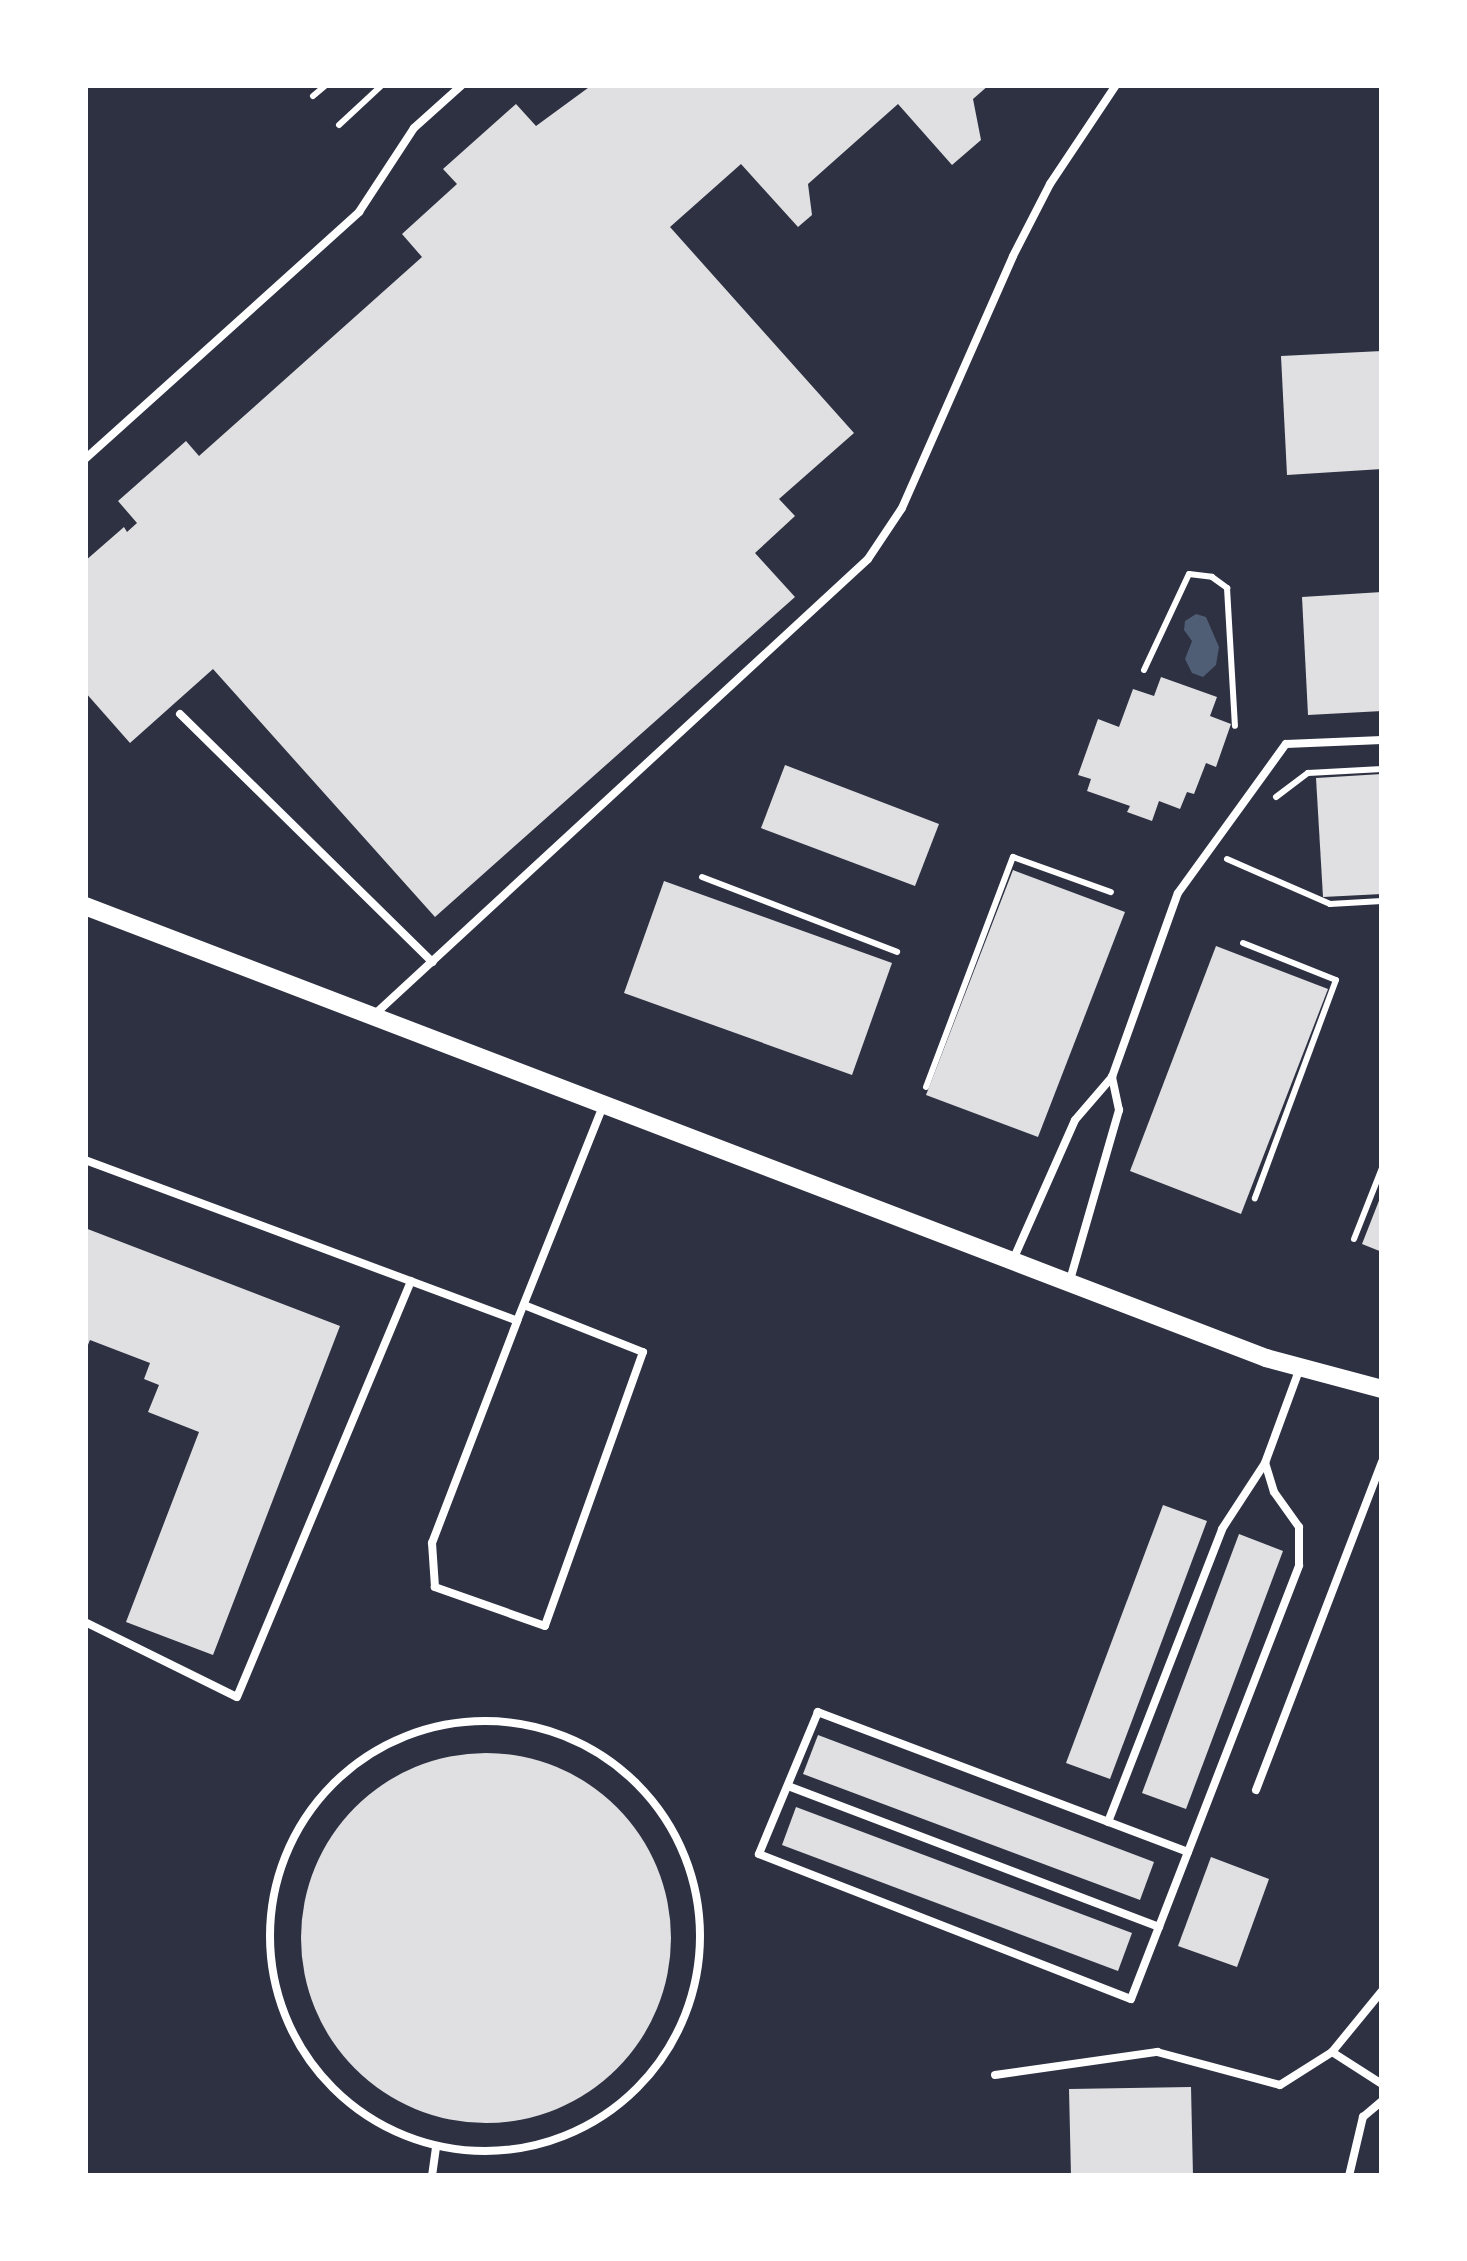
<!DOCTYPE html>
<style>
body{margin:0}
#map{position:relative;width:1467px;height:2261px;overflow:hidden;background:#2d3142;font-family:Arial,sans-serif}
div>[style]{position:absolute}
.water>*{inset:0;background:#4f5d75}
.building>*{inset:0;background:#e0e0e3}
.round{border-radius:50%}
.path>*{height:6px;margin:-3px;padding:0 3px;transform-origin:3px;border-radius:3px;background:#fff}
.service>*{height:8px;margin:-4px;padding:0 4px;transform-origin:4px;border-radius:4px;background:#fff}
.service>.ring{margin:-4px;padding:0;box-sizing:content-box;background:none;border:8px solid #fff;border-radius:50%}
.tertiary>*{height:18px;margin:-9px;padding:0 9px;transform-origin:9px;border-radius:9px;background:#fff}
span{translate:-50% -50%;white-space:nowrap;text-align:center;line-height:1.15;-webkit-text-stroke:8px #fff;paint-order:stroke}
.frame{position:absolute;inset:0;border:88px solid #fff;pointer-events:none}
</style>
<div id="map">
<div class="water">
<i style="clip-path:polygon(1196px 614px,1206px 617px,1219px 647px,1216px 665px,1203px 677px,1192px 673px,1185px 659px,1192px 641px,1184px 630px,1185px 621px)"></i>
</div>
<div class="building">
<i style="clip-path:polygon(592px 85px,989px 85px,973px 99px,981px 140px,952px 165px,898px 104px,808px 184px,812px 215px,798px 227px,741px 164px,670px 227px,854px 433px,779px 499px,795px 516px,755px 553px,795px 597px,435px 917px,213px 669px,130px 743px,85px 692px,85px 561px,124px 527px,127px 532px,137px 523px,118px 501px,186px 441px,199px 456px,422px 257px,402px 234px,457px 184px,443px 169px,516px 104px,536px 126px)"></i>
<i style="clip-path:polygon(1382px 351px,1382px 469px,1287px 475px,1281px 356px)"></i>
<i style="clip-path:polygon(1382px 592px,1382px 711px,1308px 715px,1302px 597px)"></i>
<i style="clip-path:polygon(1161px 677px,1217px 697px,1210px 716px,1231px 724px,1216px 767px,1206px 763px,1194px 794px,1187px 792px,1180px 809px,1159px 801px,1152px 821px,1127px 812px,1130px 806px,1087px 791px,1091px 779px,1078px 775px,1098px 719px,1119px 727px,1133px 689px,1154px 696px)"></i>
<i style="clip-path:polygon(785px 765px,939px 824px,915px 886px,761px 828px)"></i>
<i style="clip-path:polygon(1382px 774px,1382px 894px,1323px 897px,1316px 778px)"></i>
<i style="clip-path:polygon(1013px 870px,1125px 912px,1038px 1137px,926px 1095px)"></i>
<i style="clip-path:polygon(664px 881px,892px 963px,852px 1075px,624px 993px)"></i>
<i style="clip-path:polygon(1216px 946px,1328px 989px,1241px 1214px,1130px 1171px)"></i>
<i style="clip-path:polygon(1382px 1193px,1382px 1252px,1362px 1244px)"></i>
<i style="clip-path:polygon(85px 1228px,340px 1326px,213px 1655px,126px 1622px,199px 1432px,148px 1412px,159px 1385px,144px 1379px,150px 1363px,90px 1340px,85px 1352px)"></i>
<i style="clip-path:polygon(1163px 1505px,1207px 1521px,1110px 1779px,1066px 1763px)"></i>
<i style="clip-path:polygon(1239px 1534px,1283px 1551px,1186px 1809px,1142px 1793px)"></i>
<i style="clip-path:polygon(818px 1735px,1154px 1862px,1140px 1900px,803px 1774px)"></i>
<i class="round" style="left:301px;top:1753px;width:370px;height:370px"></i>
<i style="clip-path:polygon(796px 1807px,1132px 1933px,1118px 1971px,782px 1845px)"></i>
<i style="clip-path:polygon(1211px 1857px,1269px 1879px,1237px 1967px,1178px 1946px)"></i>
<i style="clip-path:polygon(1191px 2087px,1193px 2176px,1071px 2176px,1069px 2089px)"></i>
</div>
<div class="path">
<i style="left:313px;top:96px;width:17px;rotate:-40deg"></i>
<i style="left:339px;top:125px;width:59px;rotate:-42.9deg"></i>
<i style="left:1144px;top:670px;width:106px;rotate:-64.9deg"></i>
<i style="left:1189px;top:574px;width:23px;rotate:7deg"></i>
<i style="left:1212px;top:577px;width:19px;rotate:36deg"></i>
<i style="left:1227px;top:588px;width:138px;rotate:86.7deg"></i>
<i style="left:1276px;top:797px;width:40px;rotate:-37deg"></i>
<i style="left:1308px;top:773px;width:74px;rotate:-3.1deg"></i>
<i style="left:1227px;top:859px;width:112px;rotate:23.6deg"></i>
<i style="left:1330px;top:904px;width:52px;rotate:-3.3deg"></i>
<i style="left:702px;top:877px;width:209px;rotate:21deg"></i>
<i style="left:1243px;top:943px;width:100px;rotate:21.7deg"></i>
<i style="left:1336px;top:980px;width:233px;rotate:110.4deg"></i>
<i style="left:926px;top:1087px;width:246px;rotate:-69.3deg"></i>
<i style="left:1013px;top:857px;width:104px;rotate:19.7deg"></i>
<i style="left:1354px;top:1239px;width:76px;rotate:-68.5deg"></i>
</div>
<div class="service">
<i style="left:85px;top:459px;width:369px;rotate:-42deg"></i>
<i style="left:359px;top:212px;width:100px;rotate:-56.8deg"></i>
<i style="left:414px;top:128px;width:64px;rotate:-41.9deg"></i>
<i style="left:180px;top:714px;width:354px;rotate:44.5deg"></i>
<i style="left:374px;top:1015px;width:672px;rotate:-42.71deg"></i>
<i style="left:868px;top:559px;width:61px;rotate:-56.3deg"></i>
<i style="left:902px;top:508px;width:275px;rotate:-66.2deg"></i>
<i style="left:1013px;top:256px;width:81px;rotate:-62.8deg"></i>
<i style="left:1050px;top:184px;width:119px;rotate:-56.3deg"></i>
<i style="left:85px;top:1160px;width:461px;rotate:20.4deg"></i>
<i style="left:1013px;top:1260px;width:153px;rotate:-66.1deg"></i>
<i style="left:1075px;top:1120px;width:57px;rotate:-49.3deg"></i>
<i style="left:1112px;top:1077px;width:195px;rotate:-70.3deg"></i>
<i style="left:1178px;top:893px;width:184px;rotate:-54.1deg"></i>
<i style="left:1286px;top:744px;width:96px;rotate:-2.4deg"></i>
<i style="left:1070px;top:1280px;width:177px;rotate:-73.9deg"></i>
<i style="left:1119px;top:1110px;width:34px;rotate:-102deg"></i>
<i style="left:524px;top:1305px;width:128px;rotate:21.6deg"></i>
<i style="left:643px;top:1352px;width:291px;rotate:109.7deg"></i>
<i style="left:545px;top:1626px;width:117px;rotate:-160.5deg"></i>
<i style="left:435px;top:1587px;width:44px;rotate:-93.9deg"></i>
<i style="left:432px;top:1543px;width:238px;rotate:-69deg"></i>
<i style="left:517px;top:1321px;width:234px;rotate:-68.2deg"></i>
<i style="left:85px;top:1622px;width:169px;rotate:26.3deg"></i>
<i style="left:237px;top:1697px;width:451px;rotate:-67.3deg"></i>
<i class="ring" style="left:270px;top:1721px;width:422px;height:422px"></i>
<i style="left:788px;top:1786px;width:397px;rotate:20.8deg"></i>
<i style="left:1256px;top:1790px;width:352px;rotate:-69deg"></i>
<i style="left:1108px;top:1822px;width:314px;rotate:-68.7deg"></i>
<i style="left:1222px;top:1529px;width:79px;rotate:-56.9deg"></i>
<i style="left:1188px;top:1852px;width:396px;rotate:-159.3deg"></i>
<i style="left:818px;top:1712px;width:154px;rotate:112.6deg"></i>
<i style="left:759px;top:1854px;width:399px;rotate:21.3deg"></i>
<i style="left:1131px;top:1999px;width:465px;rotate:-68.8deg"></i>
<i style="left:1299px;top:1565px;width:38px;rotate:-90deg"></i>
<i style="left:1299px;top:1527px;width:43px;rotate:-125.5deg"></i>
<i style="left:1274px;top:1492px;width:30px;rotate:-107deg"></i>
<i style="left:1265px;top:1463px;width:101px;rotate:-69.8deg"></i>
<i style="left:1332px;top:2052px;width:79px;rotate:-50.7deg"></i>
<i style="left:995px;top:2075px;width:164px;rotate:-8.1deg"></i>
<i style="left:1157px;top:2052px;width:127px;rotate:15deg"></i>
<i style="left:1280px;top:2085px;width:62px;rotate:-32.4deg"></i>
<i style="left:1332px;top:2052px;width:59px;rotate:32.6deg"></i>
<i style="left:432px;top:2176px;width:28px;rotate:-82deg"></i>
<i style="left:1349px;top:2176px;width:61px;rotate:-76.7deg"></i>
<i style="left:1363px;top:2117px;width:25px;rotate:-40deg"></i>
</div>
<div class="tertiary">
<i style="left:85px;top:906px;width:1265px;rotate:20.94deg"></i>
<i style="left:1266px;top:1358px;width:120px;rotate:15deg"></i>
</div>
<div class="frame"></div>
</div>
